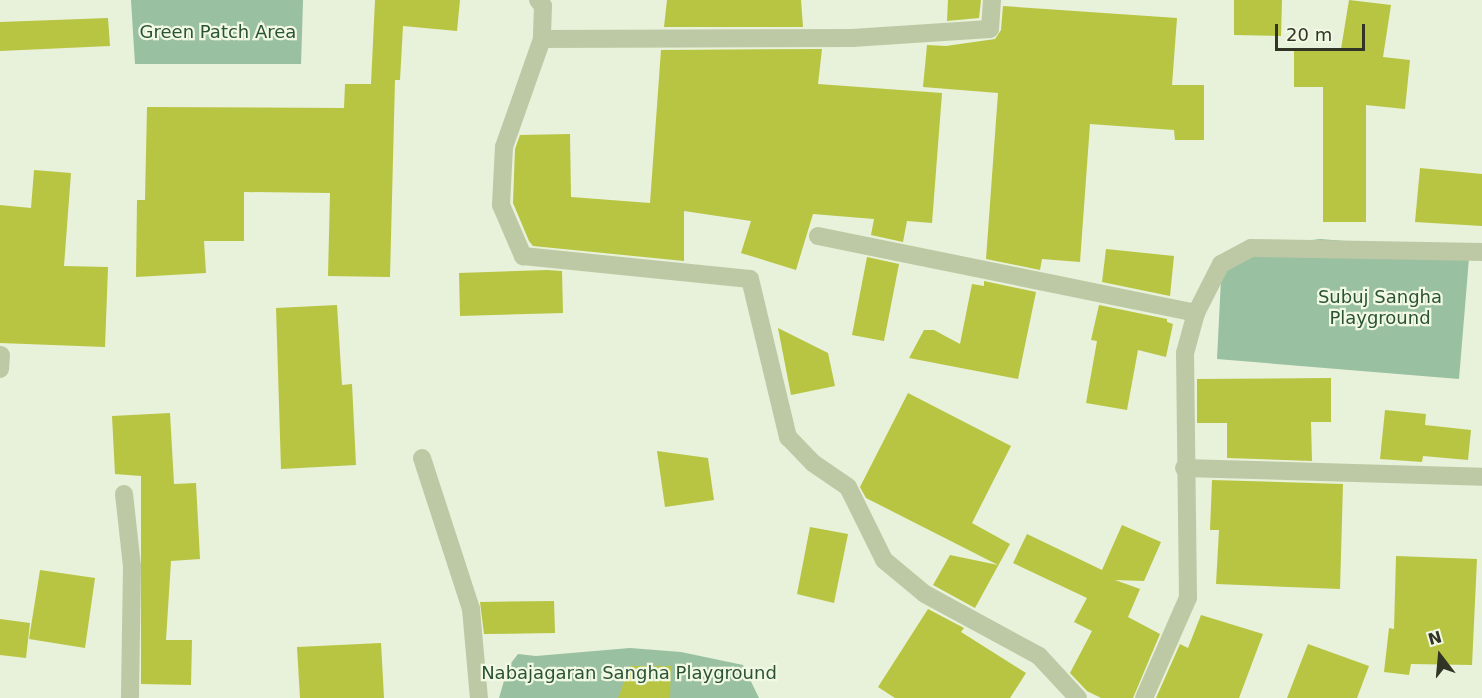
<!DOCTYPE html>
<style>
body{margin:0}
#map{position:relative;width:1482px;height:698px;overflow:hidden;background:#e8f1d9;font-family:"DejaVu Sans",sans-serif}
div>[style]{position:absolute}
.green>*{inset:0;background:#99c0a1}
.building>*{inset:0;background:#b8c543}
.street>*{height:18px;margin:-9px;padding:0 9px;transform-origin:9px;border-radius:9px;background:#bdc9a5}
span{translate:-50% -50%;white-space:nowrap;text-align:center;line-height:1.15;-webkit-text-stroke:4.5px #f1f9e5;paint-order:stroke}
.park-label{font-size:18px;color:#2a5233}
.north{position:absolute;left:1410px;top:626px;width:60px;height:60px;-webkit-text-stroke:4px #f1f9e5;paint-order:stroke;rotate:344deg;font-size:16px;font-weight:700;line-height:24px;text-align:center;color:#323426}
.north::after{content:'';display:block;margin:auto;width:21px;height:27px;background:#323426;clip-path:polygon(50% 0,100% 100%,50% 72%,0 100%)}
.scale{position:absolute;left:1275px;top:24px;width:90px;height:27px;box-sizing:border-box;border:3px solid #323426;border-top:0;padding-left:8px;font-size:18px;line-height:21px;white-space:nowrap;color:#323426;-webkit-text-stroke:4px #f1f9e5;paint-order:stroke}
</style>
<div id="map">
<div class="green">
<i style="clip-path:polygon(131px 0,303px 0,301px 64px,135px 64px)"></i>
<i style="clip-path:polygon(1320px 239px,1407px 246px,1469px 258px,1459px 379px,1217px 359px,1222px 260px,1237px 249px)"></i>
<i style="clip-path:polygon(630px 648px,681px 652px,743px 665px,759px 698px,499px 698px,508px 667px,518px 654px,536px 656px)"></i>
</div>
<div class="building">
<i style="clip-path:polygon(375px 0,460px 0,457px 31px,403px 26px,400px 80px,395px 80px,390px 277px,328px 276px,330px 193px,244px 192px,244px 241px,204px 241px,206px 273px,136px 277px,137px 200px,145px 200px,147px 107px,344px 108px,345px 84px,371px 84px)"></i>
<i style="clip-path:polygon(667px 0,801px 0,803px 27px,664px 27px)"></i>
<i style="clip-path:polygon(948px 0,981px 0,979px 18px,947px 21px)"></i>
<i style="clip-path:polygon(1234px 0,1282px 0,1281px 36px,1234px 35px)"></i>
<i style="clip-path:polygon(1349px 0,1391px 5px,1383px 57px,1410px 60px,1405px 109px,1366px 105px,1366px 222px,1323px 222px,1323px 87px,1294px 87px,1294px 49px,1341px 49px)"></i>
<i style="clip-path:polygon(1003px 6px,1177px 18px,1172px 85px,1204px 85px,1204px 140px,1175px 140px,1174px 130px,1090px 124px,1080px 262px,1042px 259px,1040px 270px,986px 259px,998px 93px,923px 87px,927px 45px,946px 46px,995px 39px,1001px 30px)"></i>
<i style="clip-path:polygon(108px 18px,110px 46px,0 51px,0 22px)"></i>
<i style="clip-path:polygon(822px 49px,818px 84px,942px 93px,932px 223px,907px 221px,903px 242px,871px 235px,874px 219px,813px 214px,796px 270px,741px 253px,751px 221px,684px 211px,684px 261px,533px 246px,529px 241px,513px 203px,515px 149px,520px 135px,570px 134px,571px 197px,650px 203px,661px 50px)"></i>
<i style="clip-path:polygon(1420px 168px,1482px 174px,1482px 226px,1415px 222px)"></i>
<i style="clip-path:polygon(34px 170px,71px 173px,64px 266px,108px 267px,105px 347px,0 343px,0 205px,31px 208px)"></i>
<i style="clip-path:polygon(1106px 249px,1174px 256px,1170px 296px,1102px 282px)"></i>
<i style="clip-path:polygon(867px 257px,899px 264px,884px 341px,852px 335px)"></i>
<i style="clip-path:polygon(547px 270px,562px 271px,563px 313px,460px 316px,459px 273px)"></i>
<i style="clip-path:polygon(984px 281px,1036px 292px,1018px 379px,909px 358px,924px 330px,934px 330px,960px 344px,972px 284px,984px 286px)"></i>
<i style="clip-path:polygon(337px 305px,342px 385px,352px 384px,356px 465px,281px 469px,276px 308px)"></i>
<i style="clip-path:polygon(1099px 305px,1167px 319px,1167px 322px,1173px 324px,1166px 357px,1138px 350px,1127px 410px,1086px 403px,1097px 341px,1091px 340px)"></i>
<i style="clip-path:polygon(778px 328px,828px 353px,835px 386px,791px 395px)"></i>
<i style="clip-path:polygon(1331px 378px,1331px 422px,1311px 422px,1312px 461px,1227px 458px,1227px 423px,1197px 423px,1197px 379px)"></i>
<i style="clip-path:polygon(908px 393px,1011px 446px,972px 523px,1010px 544px,975px 608px,933px 585px,950px 555px,998px 565px,866px 498px,860px 487px)"></i>
<i style="clip-path:polygon(1385px 410px,1426px 414px,1425px 425px,1471px 430px,1468px 460px,1423px 456px,1422px 462px,1380px 459px)"></i>
<i style="clip-path:polygon(170px 413px,174px 484px,196px 483px,200px 559px,171px 561px,166px 640px,192px 640px,191px 685px,141px 684px,141px 476px,115px 474px,112px 416px)"></i>
<i style="clip-path:polygon(657px 451px,708px 458px,714px 500px,665px 507px)"></i>
<i style="clip-path:polygon(1212px 480px,1343px 484px,1340px 589px,1216px 584px,1219px 530px,1210px 530px)"></i>
<i style="clip-path:polygon(1122px 525px,1161px 542px,1144px 581px,1115px 580px,1140px 589px,1128px 617px,1160px 634px,1133px 698px,1101px 698px,1087px 691px,1070px 673px,1092px 631px,1074px 622px,1087px 598px,1013px 563px,1027px 534px,1102px 570px)"></i>
<i style="clip-path:polygon(810px 527px,848px 534px,834px 603px,797px 594px)"></i>
<i style="clip-path:polygon(1396px 556px,1477px 559px,1472px 665px,1411px 664px,1409px 675px,1384px 672px,1389px 628px,1394px 629px)"></i>
<i style="clip-path:polygon(40px 570px,95px 578px,85px 648px,29px 639px)"></i>
<i style="clip-path:polygon(554px 601px,555px 633px,484px 634px,480px 602px)"></i>
<i style="clip-path:polygon(928px 609px,964px 628px,961px 632px,1026px 673px,1010px 698px,895px 698px,878px 687px)"></i>
<i style="clip-path:polygon(1201px 615px,1263px 634px,1239px 698px,1156px 698px,1180px 644px,1188px 648px)"></i>
<i style="clip-path:polygon(0 619px,30px 623px,26px 658px,0 655px)"></i>
<i style="clip-path:polygon(381px 643px,384px 698px,300px 698px,297px 647px)"></i>
<i style="clip-path:polygon(1308px 644px,1369px 666px,1357px 698px,1287px 698px)"></i>
<i style="clip-path:polygon(630px 666px,671px 666px,670px 698px,618px 698px)"></i>
</div>
<div class="street">
<i style="left:538px;top:0;width:8px;rotate:50deg"></i>
<i style="left:543px;top:6px;width:33px;rotate:92deg"></i>
<i style="left:542px;top:39px;width:114px;rotate:109.4deg"></i>
<i style="left:504px;top:147px;width:58px;rotate:93deg"></i>
<i style="left:501px;top:205px;width:56px;rotate:66.7deg"></i>
<i style="left:523px;top:256px;width:228px;rotate:5.8deg"></i>
<i style="left:750px;top:279px;width:163px;rotate:76.5deg"></i>
<i style="left:788px;top:437px;width:36px;rotate:46deg"></i>
<i style="left:813px;top:463px;width:42px;rotate:34.4deg"></i>
<i style="left:848px;top:487px;width:81px;rotate:63.7deg"></i>
<i style="left:884px;top:560px;width:53px;rotate:39.7deg"></i>
<i style="left:925px;top:594px;width:130px;rotate:28.5deg"></i>
<i style="left:1039px;top:656px;width:57px;rotate:47.1deg"></i>
<i style="left:542px;top:39px;width:310px;rotate:-0.2deg"></i>
<i style="left:852px;top:38px;width:138px;rotate:-3.7deg"></i>
<i style="left:990px;top:29px;width:29px;rotate:-86deg"></i>
<i style="left:818px;top:236px;width:386px;rotate:11.5deg"></i>
<i style="left:0;top:369px;width:14px;rotate:-86deg"></i>
<i style="left:422px;top:458px;width:159px;rotate:72deg"></i>
<i style="left:471px;top:609px;width:89px;rotate:84.9deg"></i>
<i style="left:1184px;top:468px;width:298px;rotate:1.7deg"></i>
<i style="left:124px;top:494px;width:73px;rotate:83.7deg"></i>
<i style="left:132px;top:567px;width:131px;rotate:90.9deg"></i>
<i style="left:1144px;top:698px;width:109px;rotate:-66.3deg"></i>
<i style="left:1188px;top:598px;width:245px;rotate:-90.7deg"></i>
<i style="left:1185px;top:353px;width:41px;rotate:-74.6deg"></i>
<i style="left:1196px;top:313px;width:55px;rotate:-63deg"></i>
<i style="left:1221px;top:264px;width:34px;rotate:-28deg"></i>
<i style="left:1251px;top:248px;width:231px;rotate:1deg"></i>
</div>
<div class="park-label">
<span style="left:218px;top:32px">Green Patch Area</span>
<span style="left:1380px;top:308px">Subuj Sangha<br>Playground</span>
<span style="left:629px;top:673px">Nabajagaran Sangha Playground</span>
</div>
<div class="north">N</div>
<div class="scale">20 m</div>
</div>
